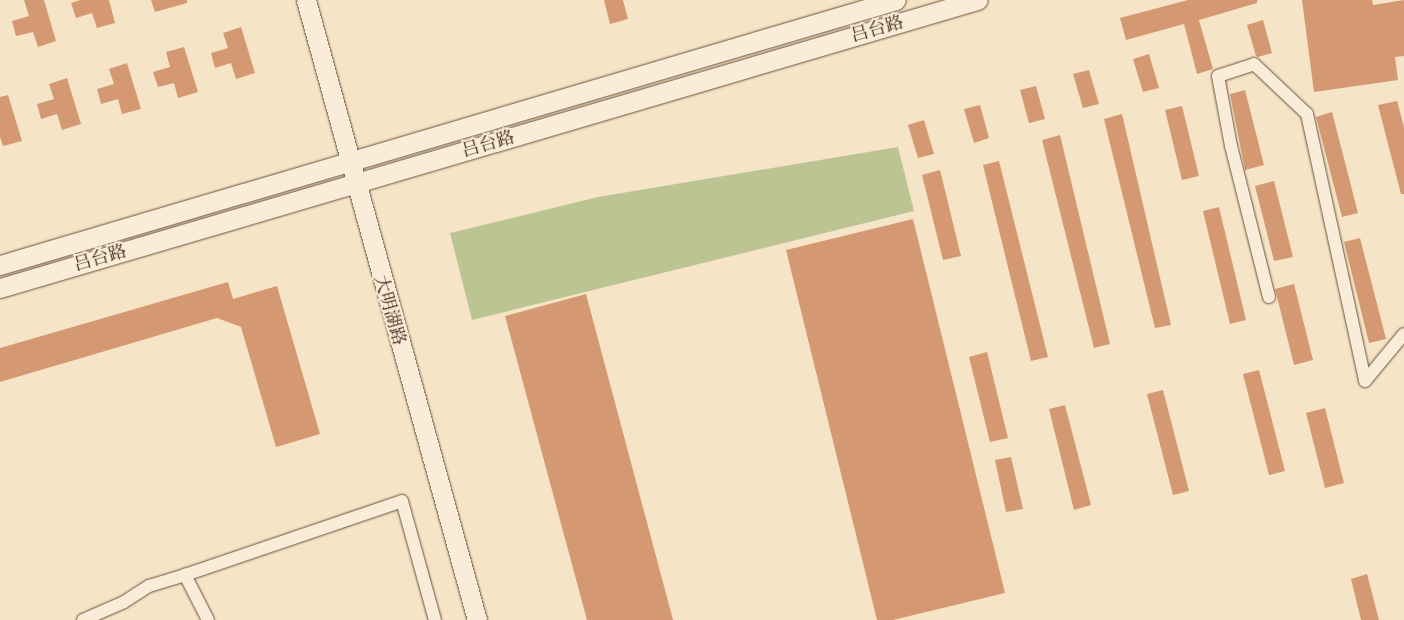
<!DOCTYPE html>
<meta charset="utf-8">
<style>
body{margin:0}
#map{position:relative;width:1404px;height:620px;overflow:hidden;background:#f6e4c6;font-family:"IM FELL Great Primer","Noto Serif SC",serif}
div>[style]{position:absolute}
.green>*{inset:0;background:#bdc494}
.building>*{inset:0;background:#d49972}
.roads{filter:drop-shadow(0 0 1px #68503a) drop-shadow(0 0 1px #68503a)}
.street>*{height:12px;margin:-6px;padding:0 6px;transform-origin:6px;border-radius:6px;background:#f9edda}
.secondary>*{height:19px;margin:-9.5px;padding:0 9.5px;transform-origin:9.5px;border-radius:9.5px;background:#f9edda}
span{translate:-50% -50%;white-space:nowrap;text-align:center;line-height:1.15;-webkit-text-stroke:4px #f9edda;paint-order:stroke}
.street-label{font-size:18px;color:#381f0b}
</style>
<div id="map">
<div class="green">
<i style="clip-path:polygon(898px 147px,914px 211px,472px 320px,450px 233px,598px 197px)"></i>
</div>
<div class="building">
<i style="clip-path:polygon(24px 0,44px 0,56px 41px,38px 47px,33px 32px,16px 36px,12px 21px,29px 16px)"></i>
<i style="clip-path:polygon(80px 0,109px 0,115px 23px,97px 28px,92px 13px,76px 18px,71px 3px)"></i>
<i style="clip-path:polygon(151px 0,187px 0,187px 3px,155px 12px)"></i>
<i style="clip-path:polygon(604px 0,623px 0,628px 19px,610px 24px)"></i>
<i style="clip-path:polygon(1188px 0,1257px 0,1257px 3px,1199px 20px,1213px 69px,1197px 74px,1184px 24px,1126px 40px,1120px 18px)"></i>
<i style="clip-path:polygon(1302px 0,1372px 0,1373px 5px,1404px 0,1404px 56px,1395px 57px,1398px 80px,1314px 92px)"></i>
<i style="clip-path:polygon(1263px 20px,1272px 53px,1258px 57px,1256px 56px,1247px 25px)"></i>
<i style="clip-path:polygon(241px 27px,255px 73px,236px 79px,231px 63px,215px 68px,211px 53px,228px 48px,223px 33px)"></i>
<i style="clip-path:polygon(184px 47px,198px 92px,178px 98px,174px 83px,158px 87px,153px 72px,170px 67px,166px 52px)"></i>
<i style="clip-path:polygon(1149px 54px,1159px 88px,1143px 92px,1133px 59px)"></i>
<i style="clip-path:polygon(127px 63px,141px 109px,122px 114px,118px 99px,101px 104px,97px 89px,114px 84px,109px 69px)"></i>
<i style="clip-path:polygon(1089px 70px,1099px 104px,1083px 108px,1073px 74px)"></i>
<i style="clip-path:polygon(67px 78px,81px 124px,62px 130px,57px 114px,41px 119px,37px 104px,54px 99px,49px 84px)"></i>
<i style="clip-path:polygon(1036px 86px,1045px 119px,1029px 123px,1020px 90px)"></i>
<i style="clip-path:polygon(1245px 90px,1264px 165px,1245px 170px,1230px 94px)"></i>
<i style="clip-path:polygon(8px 95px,22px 141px,3px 146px,0 137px,0 97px)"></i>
<i style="clip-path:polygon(1397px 101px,1404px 127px,1404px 194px,1401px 194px,1378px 105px)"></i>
<i style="clip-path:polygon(980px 105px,989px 138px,974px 143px,964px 109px)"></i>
<i style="clip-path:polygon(1182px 106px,1199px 176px,1182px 180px,1165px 110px)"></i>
<i style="clip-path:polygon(1332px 112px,1358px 213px,1342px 217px,1316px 117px)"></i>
<i style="clip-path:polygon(1122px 114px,1171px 325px,1155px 328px,1104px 119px)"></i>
<i style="clip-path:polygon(924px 120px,934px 154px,918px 158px,908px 125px)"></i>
<i style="clip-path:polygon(1060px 135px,1110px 344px,1094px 348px,1042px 140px)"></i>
<i style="clip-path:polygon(999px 161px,1048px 357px,1031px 361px,983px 165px)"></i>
<i style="clip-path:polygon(940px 170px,961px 256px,943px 260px,922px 175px)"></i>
<i style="clip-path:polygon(1274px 181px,1293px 257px,1274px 261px,1255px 186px)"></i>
<i style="clip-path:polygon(1219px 207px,1246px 320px,1230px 324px,1203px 211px)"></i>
<i style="clip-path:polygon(913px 219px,1005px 593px,893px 620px,877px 620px,786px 250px)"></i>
<i style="clip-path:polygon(1360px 238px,1386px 339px,1369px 343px,1344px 242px)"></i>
<i style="clip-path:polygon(228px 282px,233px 299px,277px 286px,320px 434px,276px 447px,241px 327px,217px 318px,0 382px,0 348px)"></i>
<i style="clip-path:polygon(1294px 284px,1313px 360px,1294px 365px,1275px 289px)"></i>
<i style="clip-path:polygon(586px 294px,673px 620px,587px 620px,505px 316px)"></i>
<i style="clip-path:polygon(987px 352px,1008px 438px,990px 442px,969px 357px)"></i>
<i style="clip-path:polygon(1259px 370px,1285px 471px,1269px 475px,1243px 374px)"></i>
<i style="clip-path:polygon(1163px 390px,1189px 491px,1173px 495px,1147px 394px)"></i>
<i style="clip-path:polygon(1065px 405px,1091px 505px,1074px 510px,1049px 409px)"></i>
<i style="clip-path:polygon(1325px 408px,1344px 483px,1325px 488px,1306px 413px)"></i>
<i style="clip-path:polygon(1011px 457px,1023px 509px,1006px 512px,995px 460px)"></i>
<i style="clip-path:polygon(1367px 574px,1379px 620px,1361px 620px,1351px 579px)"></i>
</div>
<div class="roads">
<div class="street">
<i style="left:1269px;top:297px;width:156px;rotate:-104.1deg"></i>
<i style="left:1231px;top:146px;width:71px;rotate:-100.5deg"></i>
<i style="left:1218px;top:76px;width:38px;rotate:-18deg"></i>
<i style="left:1254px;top:64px;width:73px;rotate:43.3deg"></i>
<i style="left:1307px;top:114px;width:273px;rotate:77.7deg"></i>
<i style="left:1365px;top:381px;width:61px;rotate:-50.3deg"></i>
<i style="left:83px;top:620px;width:45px;rotate:-23.7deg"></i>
<i style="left:124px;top:602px;width:30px;rotate:-33deg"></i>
<i style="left:149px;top:586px;width:38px;rotate:-17deg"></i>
<i style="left:208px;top:620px;width:51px;rotate:-117.1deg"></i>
<i style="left:185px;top:575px;width:229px;rotate:-18.8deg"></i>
<i style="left:402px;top:501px;width:123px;rotate:74.5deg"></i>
</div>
<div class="secondary">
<i style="left:306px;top:0;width:643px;rotate:74.58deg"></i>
<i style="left:0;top:265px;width:934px;rotate:-16.48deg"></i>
<i style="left:0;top:288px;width:1019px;rotate:-16.42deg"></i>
</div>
</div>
<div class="street-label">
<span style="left:877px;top:29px;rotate:-16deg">吕台路</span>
<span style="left:488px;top:144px;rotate:-16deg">吕台路</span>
<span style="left:100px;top:258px;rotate:-16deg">吕台路</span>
<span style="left:390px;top:310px;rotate:74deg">大明湖路</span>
</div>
</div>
